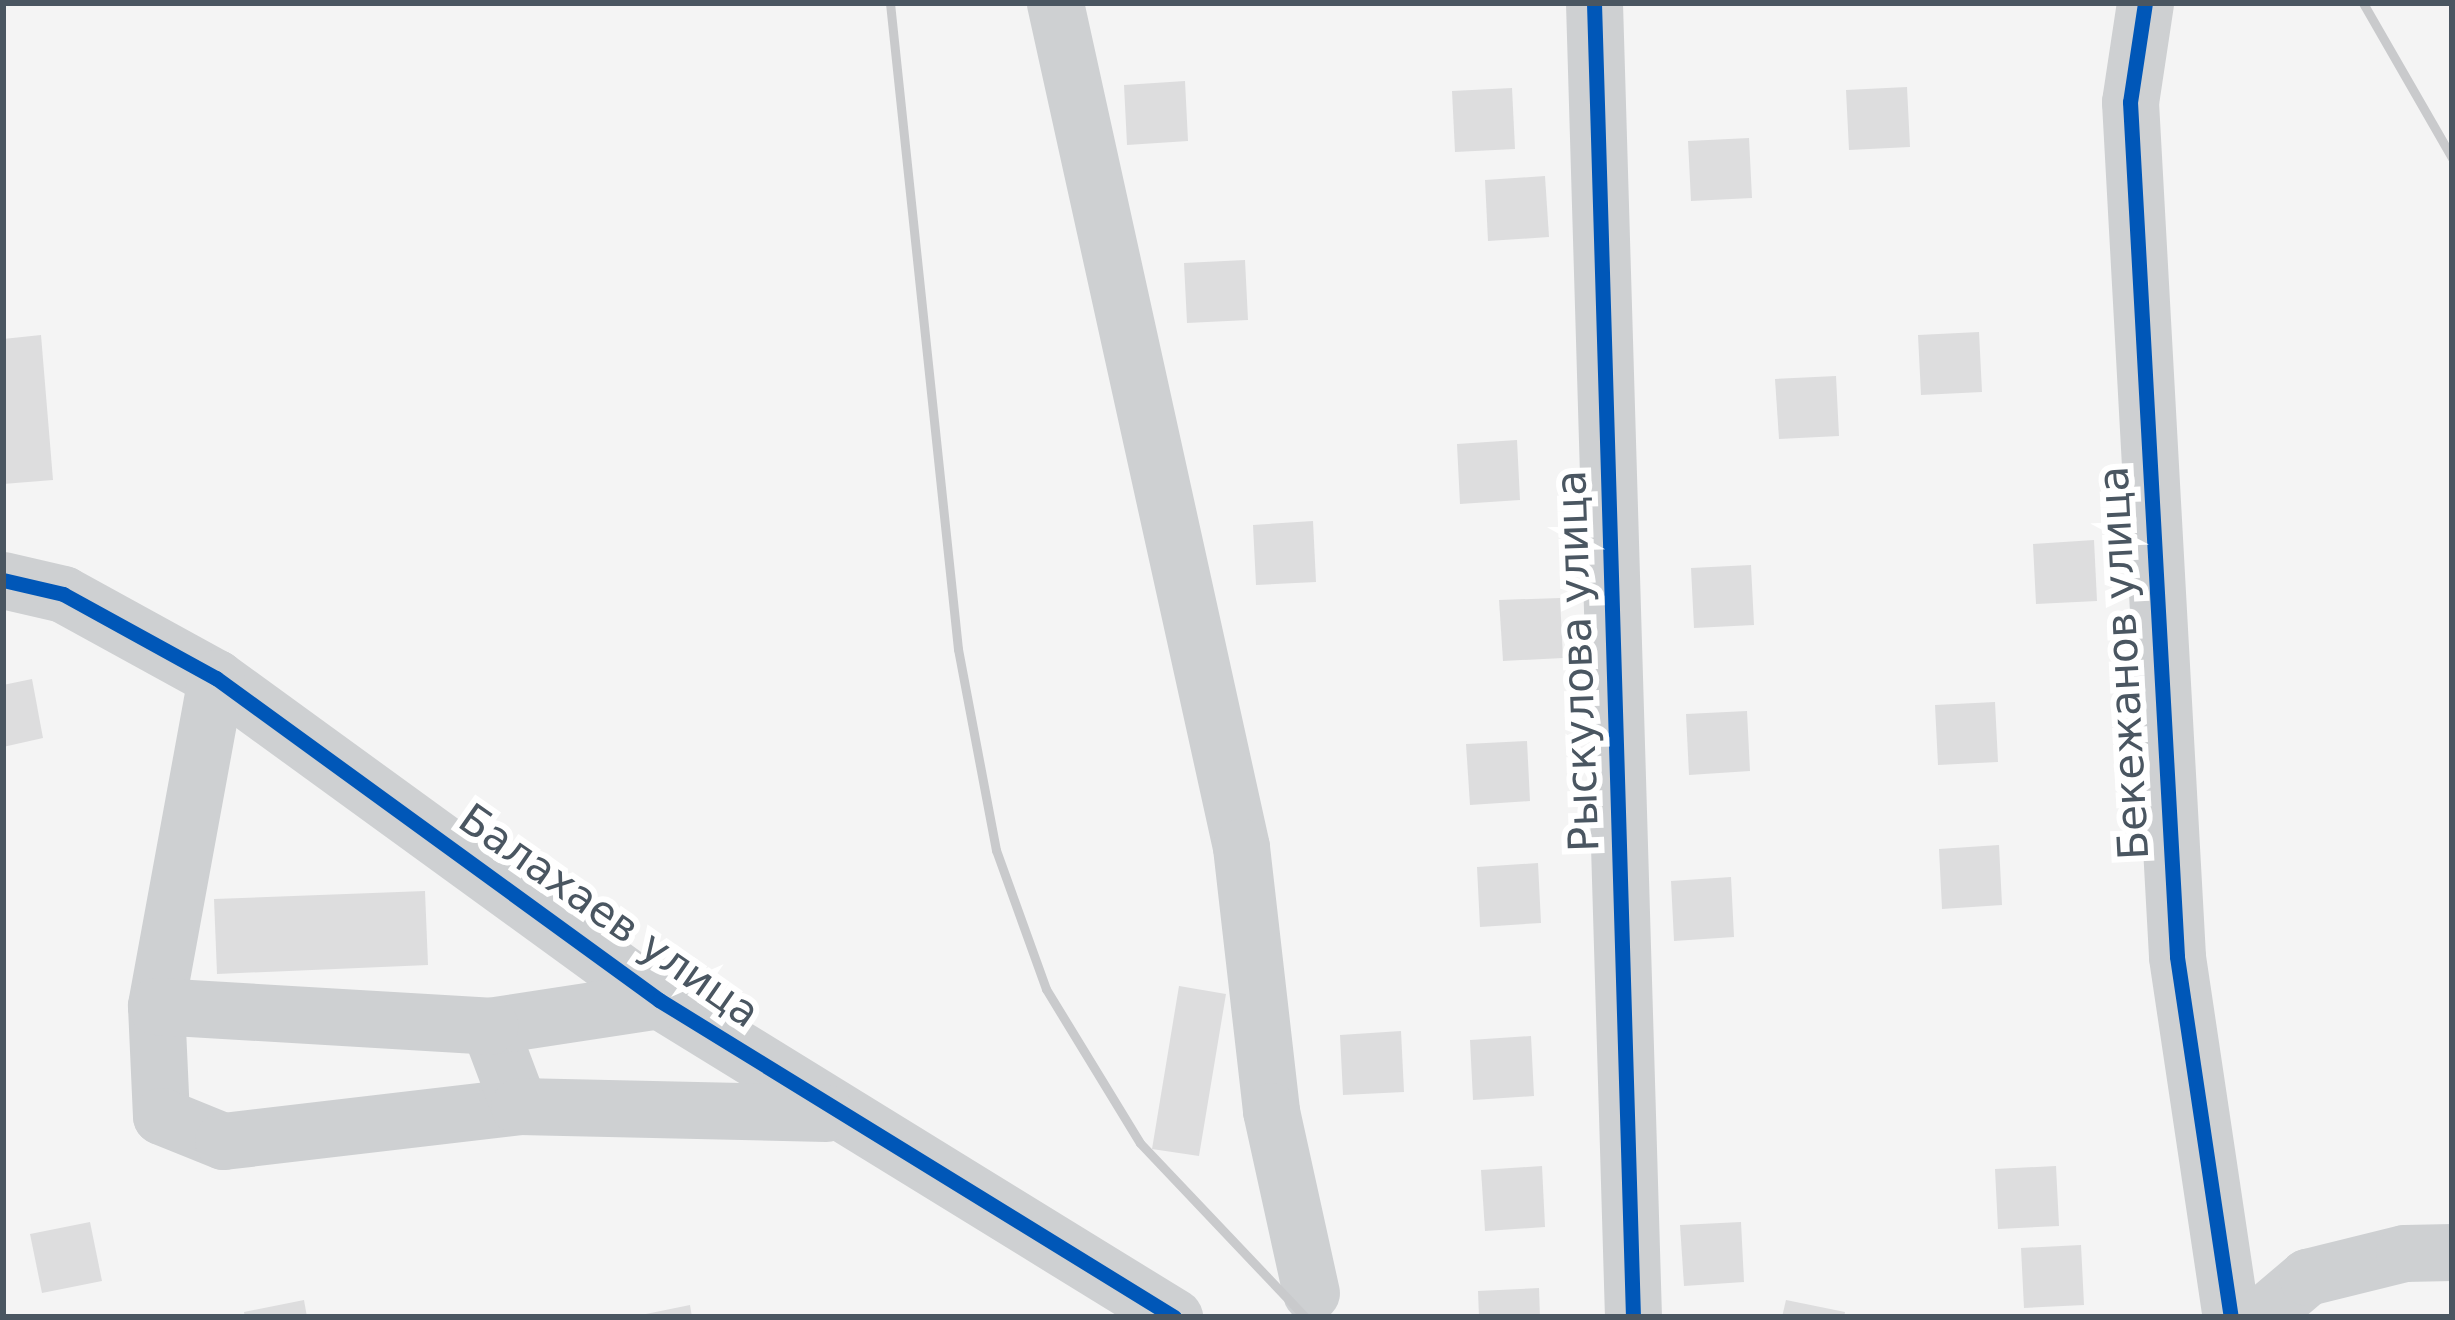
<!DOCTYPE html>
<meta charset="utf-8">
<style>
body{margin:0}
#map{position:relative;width:2455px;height:1320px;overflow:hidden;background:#f4f4f4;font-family:"DejaVu Sans",sans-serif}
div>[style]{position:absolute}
.building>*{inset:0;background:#ddddde}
.minor>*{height:57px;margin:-28.5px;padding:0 28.5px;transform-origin:28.5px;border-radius:28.5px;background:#ced0d2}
.rail>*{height:9px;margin:-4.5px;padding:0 4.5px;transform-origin:4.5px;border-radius:4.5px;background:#c9cacc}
.cycleway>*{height:15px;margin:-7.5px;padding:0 7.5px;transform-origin:7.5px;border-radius:7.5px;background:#0057b8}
span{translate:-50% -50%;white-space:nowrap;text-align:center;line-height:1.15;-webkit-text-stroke:12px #fff;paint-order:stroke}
.street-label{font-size:42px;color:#4a5661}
.frame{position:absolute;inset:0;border:6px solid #4a5661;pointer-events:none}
</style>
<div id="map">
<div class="building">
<i style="clip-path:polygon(1185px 81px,1188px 141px,1127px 145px,1124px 85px)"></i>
<i style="clip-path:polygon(1907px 87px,1910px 147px,1849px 150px,1846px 90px)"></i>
<i style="clip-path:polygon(1512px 88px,1515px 149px,1455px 152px,1452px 91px)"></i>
<i style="clip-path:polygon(1749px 138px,1752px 198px,1691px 201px,1688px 141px)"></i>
<i style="clip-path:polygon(1545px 176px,1549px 237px,1488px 241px,1485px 180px)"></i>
<i style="clip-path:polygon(1245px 260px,1248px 320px,1187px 323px,1184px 263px)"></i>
<i style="clip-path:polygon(1979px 332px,1982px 392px,1921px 395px,1918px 335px)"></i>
<i style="clip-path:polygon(41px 335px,53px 480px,3px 484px,3px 339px)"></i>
<i style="clip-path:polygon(1836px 376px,1839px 436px,1779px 439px,1775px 379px)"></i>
<i style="clip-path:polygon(1517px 440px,1520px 500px,1460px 504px,1457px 444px)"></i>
<i style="clip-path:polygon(1313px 521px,1316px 582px,1256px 585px,1253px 525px)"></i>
<i style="clip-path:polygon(2094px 540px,2097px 601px,2036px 604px,2033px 544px)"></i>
<i style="clip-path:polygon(1751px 565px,1754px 625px,1694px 628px,1691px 568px)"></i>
<i style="clip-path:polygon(1560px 598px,1563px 658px,1503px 661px,1499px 600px)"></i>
<i style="clip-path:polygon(32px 679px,43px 738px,3px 747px,3px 685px)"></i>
<i style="clip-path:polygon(1995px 702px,1998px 762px,1938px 765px,1935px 705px)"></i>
<i style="clip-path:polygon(1747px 711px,1750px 771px,1689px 775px,1686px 714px)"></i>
<i style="clip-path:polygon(1527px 741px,1530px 801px,1470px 805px,1466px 744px)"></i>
<i style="clip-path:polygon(1999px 845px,2002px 905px,1942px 909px,1939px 849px)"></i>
<i style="clip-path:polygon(1538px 863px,1541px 923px,1480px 927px,1477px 867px)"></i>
<i style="clip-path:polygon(1731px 877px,1734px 937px,1674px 941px,1671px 881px)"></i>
<i style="clip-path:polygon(425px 891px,428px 965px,217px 974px,214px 899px)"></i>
<i style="clip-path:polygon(1179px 986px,1226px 994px,1199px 1156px,1152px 1149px)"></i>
<i style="clip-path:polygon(1401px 1031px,1404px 1092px,1343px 1095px,1340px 1035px)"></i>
<i style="clip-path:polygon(1531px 1036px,1534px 1096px,1473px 1100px,1470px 1040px)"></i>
<i style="clip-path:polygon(1542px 1166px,1545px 1227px,1485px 1231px,1481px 1170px)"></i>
<i style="clip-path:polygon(2056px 1166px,2059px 1226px,1998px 1229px,1995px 1169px)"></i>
<i style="clip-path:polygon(90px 1222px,102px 1281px,42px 1293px,30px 1234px)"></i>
<i style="clip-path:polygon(1741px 1222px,1744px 1282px,1684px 1286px,1680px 1225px)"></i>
<i style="clip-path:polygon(2081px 1245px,2084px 1305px,2024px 1308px,2021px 1248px)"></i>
<i style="clip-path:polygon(1539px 1288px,1540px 1317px,1479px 1317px,1478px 1291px)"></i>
<i style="clip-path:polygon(304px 1300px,307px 1317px,245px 1317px,244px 1312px)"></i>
<i style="clip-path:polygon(1786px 1300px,1845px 1312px,1844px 1317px,1782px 1317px)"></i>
<i style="clip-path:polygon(690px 1305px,692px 1317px,641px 1317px,641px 1315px)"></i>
</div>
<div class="minor">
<i style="left:1055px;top:3px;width:864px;rotate:77.57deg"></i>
<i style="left:1241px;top:847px;width:266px;rotate:83.5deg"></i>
<i style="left:1271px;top:1111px;width:186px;rotate:77.6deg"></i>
<i style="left:1594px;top:3px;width:1315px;rotate:88.3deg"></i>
<i style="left:2145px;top:3px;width:100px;rotate:98.6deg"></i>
<i style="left:2130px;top:102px;width:856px;rotate:86.85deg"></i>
<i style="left:2177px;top:957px;width:364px;rotate:81.5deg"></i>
<i style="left:3px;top:580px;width:62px;rotate:13.1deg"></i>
<i style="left:63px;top:594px;width:175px;rotate:28.8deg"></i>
<i style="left:216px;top:678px;width:548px;rotate:36.01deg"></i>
<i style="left:659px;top:1000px;width:605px;rotate:31.61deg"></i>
<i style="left:216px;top:678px;width:333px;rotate:100.4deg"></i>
<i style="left:156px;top:1006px;width:110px;rotate:87.4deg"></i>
<i style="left:161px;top:1116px;width:67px;rotate:22deg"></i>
<i style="left:223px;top:1141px;width:298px;rotate:-6.7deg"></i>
<i style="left:519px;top:1106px;width:85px;rotate:-110.6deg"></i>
<i style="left:489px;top:1026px;width:172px;rotate:-8.7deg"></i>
<i style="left:156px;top:1006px;width:334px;rotate:3.4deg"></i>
<i style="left:519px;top:1106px;width:307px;rotate:1.3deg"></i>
<i style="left:2260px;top:1317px;width:62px;rotate:-40.4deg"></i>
<i style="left:2307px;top:1277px;width:100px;rotate:-13.9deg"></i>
<i style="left:2404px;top:1253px;width:48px;rotate:-1.2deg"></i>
</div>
<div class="rail">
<i style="left:890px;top:3px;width:650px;rotate:83.99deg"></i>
<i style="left:958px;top:649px;width:205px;rotate:79.3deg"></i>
<i style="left:996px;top:850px;width:148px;rotate:70.2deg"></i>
<i style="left:1046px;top:989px;width:180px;rotate:58.6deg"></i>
<i style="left:1140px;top:1143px;width:240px;rotate:46.5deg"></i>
<i style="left:2363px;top:3px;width:179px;rotate:60.1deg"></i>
</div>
<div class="cycleway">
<i style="left:1594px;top:3px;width:1315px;rotate:88.3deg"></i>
<i style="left:2145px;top:3px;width:100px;rotate:98.6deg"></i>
<i style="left:2130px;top:102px;width:856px;rotate:86.85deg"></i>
<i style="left:2177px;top:957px;width:364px;rotate:81.5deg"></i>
<i style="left:3px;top:580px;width:62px;rotate:13.1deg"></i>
<i style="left:63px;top:594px;width:175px;rotate:28.8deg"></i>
<i style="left:216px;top:678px;width:548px;rotate:36.01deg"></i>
<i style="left:659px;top:1000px;width:605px;rotate:31.61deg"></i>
</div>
<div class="street-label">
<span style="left:1578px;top:661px;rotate:-92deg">Рыскулова улица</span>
<span style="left:2124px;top:663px;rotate:-93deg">Бекежанов улица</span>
<span style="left:609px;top:916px;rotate:35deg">Балахаев улица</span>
</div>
<div class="frame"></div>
</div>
